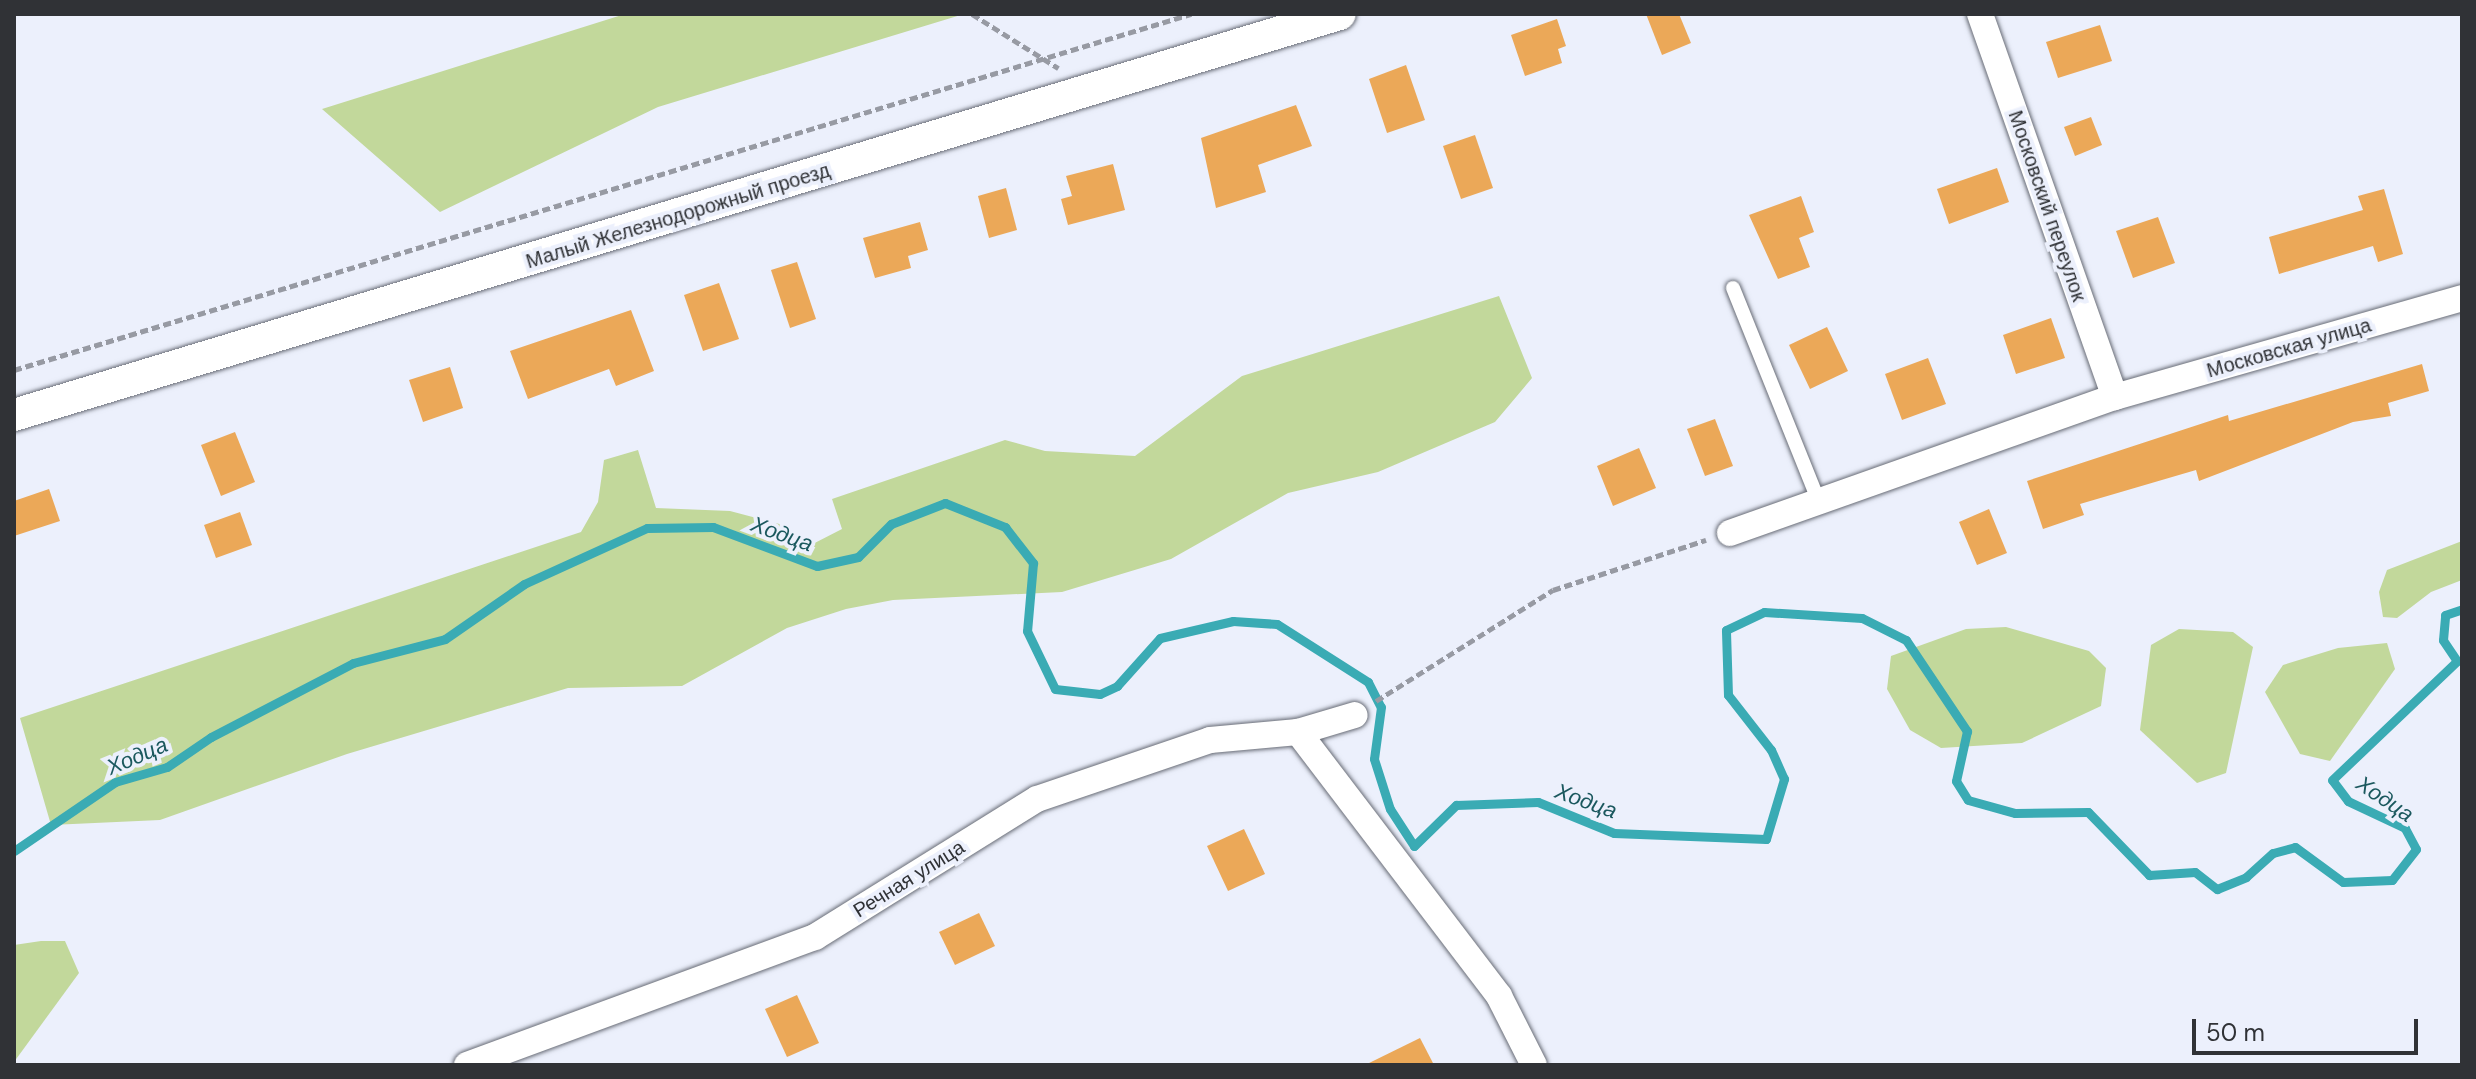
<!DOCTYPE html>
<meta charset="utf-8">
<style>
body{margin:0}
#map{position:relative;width:2476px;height:1079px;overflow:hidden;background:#ecf0fc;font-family:"DM Sans",sans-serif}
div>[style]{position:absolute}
.green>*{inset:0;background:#c2d89b}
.stream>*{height:9px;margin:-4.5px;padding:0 4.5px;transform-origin:4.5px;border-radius:4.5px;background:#3aabb4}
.building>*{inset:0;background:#eba858}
.path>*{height:5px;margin-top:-2.5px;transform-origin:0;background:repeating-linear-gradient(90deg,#979aa3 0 8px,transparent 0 12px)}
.roads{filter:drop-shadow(0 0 2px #686c76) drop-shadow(0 0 2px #686c76)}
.service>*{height:14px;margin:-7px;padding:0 7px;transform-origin:7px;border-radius:7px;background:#fff}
.minor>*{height:26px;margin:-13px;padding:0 13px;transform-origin:13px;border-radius:13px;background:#fff}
.tertiary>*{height:32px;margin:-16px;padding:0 16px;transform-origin:16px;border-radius:16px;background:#fff}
span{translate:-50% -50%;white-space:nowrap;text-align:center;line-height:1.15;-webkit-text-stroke:8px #ecf0fc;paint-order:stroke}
.street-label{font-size:20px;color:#303236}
.water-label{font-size:22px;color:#1b585e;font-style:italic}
.frame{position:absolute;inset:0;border:16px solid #303236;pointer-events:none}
.scale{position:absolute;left:2192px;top:1019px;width:226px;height:36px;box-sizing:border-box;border:4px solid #303236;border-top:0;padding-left:10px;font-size:24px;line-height:28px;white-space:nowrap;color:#303236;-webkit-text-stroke:6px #ecf0fc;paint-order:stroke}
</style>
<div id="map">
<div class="green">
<i style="clip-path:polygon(625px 14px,964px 14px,658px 107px,440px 212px,322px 109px)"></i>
<i style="clip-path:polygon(1499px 296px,1532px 378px,1495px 422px,1378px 472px,1288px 493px,1171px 559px,1062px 592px,893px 600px,846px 609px,787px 628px,682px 686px,568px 688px,347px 754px,160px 820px,51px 825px,20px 718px,581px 532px,598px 502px,604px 460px,638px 450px,656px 508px,730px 511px,787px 526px,803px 549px,842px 529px,832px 499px,1005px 440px,1045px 451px,1135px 456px,1242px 376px)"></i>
<i style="clip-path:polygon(2462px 541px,2462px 580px,2431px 592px,2397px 618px,2383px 617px,2379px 592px,2387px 570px)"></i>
<i style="clip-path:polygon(2006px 627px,2089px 651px,2106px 668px,2101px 706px,2022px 743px,1941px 748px,1910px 730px,1887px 689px,1891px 656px,1966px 629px)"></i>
<i style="clip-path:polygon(2179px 629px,2233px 632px,2253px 647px,2226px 773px,2197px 783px,2140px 730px,2151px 645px)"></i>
<i style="clip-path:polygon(2387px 643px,2395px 669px,2330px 761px,2300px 754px,2265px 692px,2283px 665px,2338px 648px)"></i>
<i style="clip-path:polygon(41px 941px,65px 941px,79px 973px,14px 1062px,14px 945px)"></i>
</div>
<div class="stream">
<i style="left:14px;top:851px;width:122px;rotate:-34.3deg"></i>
<i style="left:115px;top:782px;width:54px;rotate:-16.1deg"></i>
<i style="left:167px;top:767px;width:53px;rotate:-34.3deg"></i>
<i style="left:211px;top:737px;width:160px;rotate:-27.5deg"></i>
<i style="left:353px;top:663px;width:95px;rotate:-14.6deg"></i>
<i style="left:445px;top:639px;width:96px;rotate:-34.8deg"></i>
<i style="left:524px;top:584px;width:135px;rotate:-24.5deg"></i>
<i style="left:647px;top:528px;width:66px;rotate:-0.9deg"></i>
<i style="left:713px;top:527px;width:111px;rotate:20.6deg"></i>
<i style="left:817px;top:566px;width:42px;rotate:-12.4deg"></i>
<i style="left:858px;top:557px;width:47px;rotate:-45deg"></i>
<i style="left:891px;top:524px;width:58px;rotate:-21.3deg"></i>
<i style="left:945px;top:503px;width:65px;rotate:21.8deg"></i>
<i style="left:1005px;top:527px;width:46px;rotate:52.1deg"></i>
<i style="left:1033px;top:563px;width:68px;rotate:95deg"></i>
<i style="left:1027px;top:631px;width:64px;rotate:64.2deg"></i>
<i style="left:1055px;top:689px;width:45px;rotate:6.3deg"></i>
<i style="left:1100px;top:694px;width:19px;rotate:-25deg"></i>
<i style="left:1117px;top:686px;width:64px;rotate:-48.1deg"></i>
<i style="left:1160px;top:638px;width:75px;rotate:-13.1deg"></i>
<i style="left:1233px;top:621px;width:44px;rotate:3.9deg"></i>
<i style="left:1277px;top:624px;width:108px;rotate:32.5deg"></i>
<i style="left:1368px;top:682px;width:28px;rotate:63deg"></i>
<i style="left:1381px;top:707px;width:52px;rotate:97.7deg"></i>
<i style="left:1374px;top:759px;width:52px;rotate:72.3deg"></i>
<i style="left:1390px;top:809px;width:44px;rotate:57deg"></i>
<i style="left:1414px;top:846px;width:59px;rotate:-44.3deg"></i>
<i style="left:1456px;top:805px;width:82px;rotate:-2.1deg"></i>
<i style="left:1538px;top:802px;width:82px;rotate:22.2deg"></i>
<i style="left:1614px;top:833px;width:152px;rotate:2.3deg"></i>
<i style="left:1766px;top:839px;width:63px;rotate:-73.3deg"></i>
<i style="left:1784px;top:779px;width:32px;rotate:-114deg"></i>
<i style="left:1771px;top:750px;width:70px;rotate:-128deg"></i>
<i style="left:1728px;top:695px;width:65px;rotate:-91.8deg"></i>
<i style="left:1726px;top:630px;width:42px;rotate:-25.3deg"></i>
<i style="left:1764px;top:612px;width:98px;rotate:3.5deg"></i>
<i style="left:1862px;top:618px;width:49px;rotate:26.6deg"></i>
<i style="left:1906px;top:640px;width:110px;rotate:56.2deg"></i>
<i style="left:1967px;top:731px;width:51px;rotate:102.4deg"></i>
<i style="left:1956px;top:781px;width:22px;rotate:58deg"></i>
<i style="left:1968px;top:800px;width:49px;rotate:15.5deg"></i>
<i style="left:2015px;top:813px;width:73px;rotate:-0.8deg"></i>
<i style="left:2088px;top:812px;width:88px;rotate:45.9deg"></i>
<i style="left:2149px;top:875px;width:46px;rotate:-3.7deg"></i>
<i style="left:2195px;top:872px;width:28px;rotate:38deg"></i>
<i style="left:2217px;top:889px;width:31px;rotate:-22deg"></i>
<i style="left:2246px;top:877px;width:36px;rotate:-42deg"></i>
<i style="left:2273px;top:853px;width:23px;rotate:-15deg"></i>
<i style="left:2295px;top:847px;width:59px;rotate:36.1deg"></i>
<i style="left:2343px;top:882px;width:49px;rotate:-2.3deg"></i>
<i style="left:2392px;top:880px;width:39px;rotate:-52deg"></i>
<i style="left:2416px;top:849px;width:24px;rotate:-118deg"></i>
<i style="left:2405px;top:828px;width:63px;rotate:-154.7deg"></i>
<i style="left:2348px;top:801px;width:26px;rotate:-127deg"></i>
<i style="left:2332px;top:780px;width:173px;rotate:-43.6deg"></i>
<i style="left:2457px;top:661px;width:25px;rotate:-124deg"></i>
<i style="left:2443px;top:640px;width:25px;rotate:-85deg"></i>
<i style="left:2445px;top:615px;width:18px;rotate:-19deg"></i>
</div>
<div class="building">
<i style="clip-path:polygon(1646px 14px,1679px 14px,1691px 43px,1662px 55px)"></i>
<i style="clip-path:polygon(1557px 19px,1566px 46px,1558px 49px,1562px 63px,1525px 76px,1511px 35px)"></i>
<i style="clip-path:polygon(2100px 25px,2112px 61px,2058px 78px,2046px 42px)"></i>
<i style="clip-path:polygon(1406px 65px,1425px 120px,1387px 133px,1369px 79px)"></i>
<i style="clip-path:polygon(1296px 105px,1312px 146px,1258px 165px,1266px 192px,1216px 208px,1201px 138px)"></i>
<i style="clip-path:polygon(2091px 117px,2102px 145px,2075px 156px,2064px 127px)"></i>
<i style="clip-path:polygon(1475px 135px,1493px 188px,1461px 199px,1443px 146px)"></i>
<i style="clip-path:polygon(1113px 164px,1125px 210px,1068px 225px,1061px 199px,1072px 196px,1066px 176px)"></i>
<i style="clip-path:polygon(1997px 168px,2009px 202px,1949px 224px,1937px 189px)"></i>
<i style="clip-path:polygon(1006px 188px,1017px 230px,989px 238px,978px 196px)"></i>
<i style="clip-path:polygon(2384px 189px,2403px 254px,2378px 262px,2373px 246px,2279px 274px,2269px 237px,2363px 210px,2358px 196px)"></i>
<i style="clip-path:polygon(1801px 196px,1814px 232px,1799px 238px,1810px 267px,1778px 279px,1749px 215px)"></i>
<i style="clip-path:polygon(2158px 217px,2175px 263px,2133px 278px,2116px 231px)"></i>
<i style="clip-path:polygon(920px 222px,928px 250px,908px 256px,911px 268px,875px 278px,863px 238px)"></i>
<i style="clip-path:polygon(797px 262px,816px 319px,790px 328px,771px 270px)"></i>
<i style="clip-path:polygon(719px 283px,739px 339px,703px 351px,684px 295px)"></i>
<i style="clip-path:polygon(631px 310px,654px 371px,616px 386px,609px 369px,528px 399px,510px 351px)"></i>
<i style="clip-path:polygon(2051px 318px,2065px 358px,2016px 374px,2003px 335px)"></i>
<i style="clip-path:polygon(1827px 327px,1848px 371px,1810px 389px,1789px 345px)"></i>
<i style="clip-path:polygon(1928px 358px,1946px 404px,1902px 420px,1885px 374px)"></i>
<i style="clip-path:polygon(2422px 364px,2429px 391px,2388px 403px,2391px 416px,2353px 422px,2199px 481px,2196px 470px,2080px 504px,2084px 515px,2043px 529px,2027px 481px,2228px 415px,2229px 421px)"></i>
<i style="clip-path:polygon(450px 367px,463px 408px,423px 422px,409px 380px)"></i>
<i style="clip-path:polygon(1715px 419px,1733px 466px,1705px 476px,1687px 429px)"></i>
<i style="clip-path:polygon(235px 432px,255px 482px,221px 496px,201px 445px)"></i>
<i style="clip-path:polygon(1639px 448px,1656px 488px,1613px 506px,1597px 466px)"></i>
<i style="clip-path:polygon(49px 489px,60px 521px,14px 536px,14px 501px)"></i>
<i style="clip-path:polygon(1989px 509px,2007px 553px,1977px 565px,1959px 522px)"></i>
<i style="clip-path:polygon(240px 512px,252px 545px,216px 558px,204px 525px)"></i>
<i style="clip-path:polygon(1244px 829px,1265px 874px,1228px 891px,1207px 846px)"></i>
<i style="clip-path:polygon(979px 913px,995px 946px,955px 965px,939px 932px)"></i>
<i style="clip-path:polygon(797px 995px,819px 1043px,787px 1057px,765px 1009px)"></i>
<i style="clip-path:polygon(1420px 1038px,1434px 1065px,1365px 1065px)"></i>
</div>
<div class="path">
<i style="left:972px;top:14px;width:102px;rotate:32.1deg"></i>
<i style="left:14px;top:370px;width:1230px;rotate:-16.83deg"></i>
<i style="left:1376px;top:701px;width:209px;rotate:-32.1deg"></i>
<i style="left:1553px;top:590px;width:161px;rotate:-18.1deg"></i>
</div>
<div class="roads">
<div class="service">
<i style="left:1733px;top:288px;width:231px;rotate:68.1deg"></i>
</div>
<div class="minor">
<i style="left:1980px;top:14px;width:406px;rotate:70.6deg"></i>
<i style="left:1730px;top:533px;width:408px;rotate:-19.5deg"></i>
<i style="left:2115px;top:397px;width:361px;rotate:-15.9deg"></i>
<i style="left:1298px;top:732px;width:332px;rotate:52.7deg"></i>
<i style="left:1499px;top:996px;width:77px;rotate:63.1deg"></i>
<i style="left:467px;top:1065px;width:371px;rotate:-20.2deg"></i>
<i style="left:815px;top:937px;width:261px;rotate:-31.9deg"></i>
<i style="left:1037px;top:799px;width:183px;rotate:-18.8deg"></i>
<i style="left:1210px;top:740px;width:88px;rotate:-5.2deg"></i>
<i style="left:1298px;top:732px;width:59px;rotate:-16.6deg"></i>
</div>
<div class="tertiary">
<i style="left:14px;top:415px;width:1385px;rotate:-16.83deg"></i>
</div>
</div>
<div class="street-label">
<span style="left:2047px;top:206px;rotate:71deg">Московский переулок</span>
<span style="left:678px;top:216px;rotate:-17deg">Малый Железнодорожный проезд</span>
<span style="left:2289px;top:348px;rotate:-16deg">Московская улица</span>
<span style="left:909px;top:879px;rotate:-32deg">Речная улица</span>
</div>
<div class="water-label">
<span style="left:782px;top:534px;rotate:20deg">Ходца</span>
<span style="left:137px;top:756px;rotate:-23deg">Ходца</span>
<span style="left:2385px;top:799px;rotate:34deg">Ходца</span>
<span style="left:1586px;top:801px;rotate:20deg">Ходца</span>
</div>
<div class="frame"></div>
<div class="scale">50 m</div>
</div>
